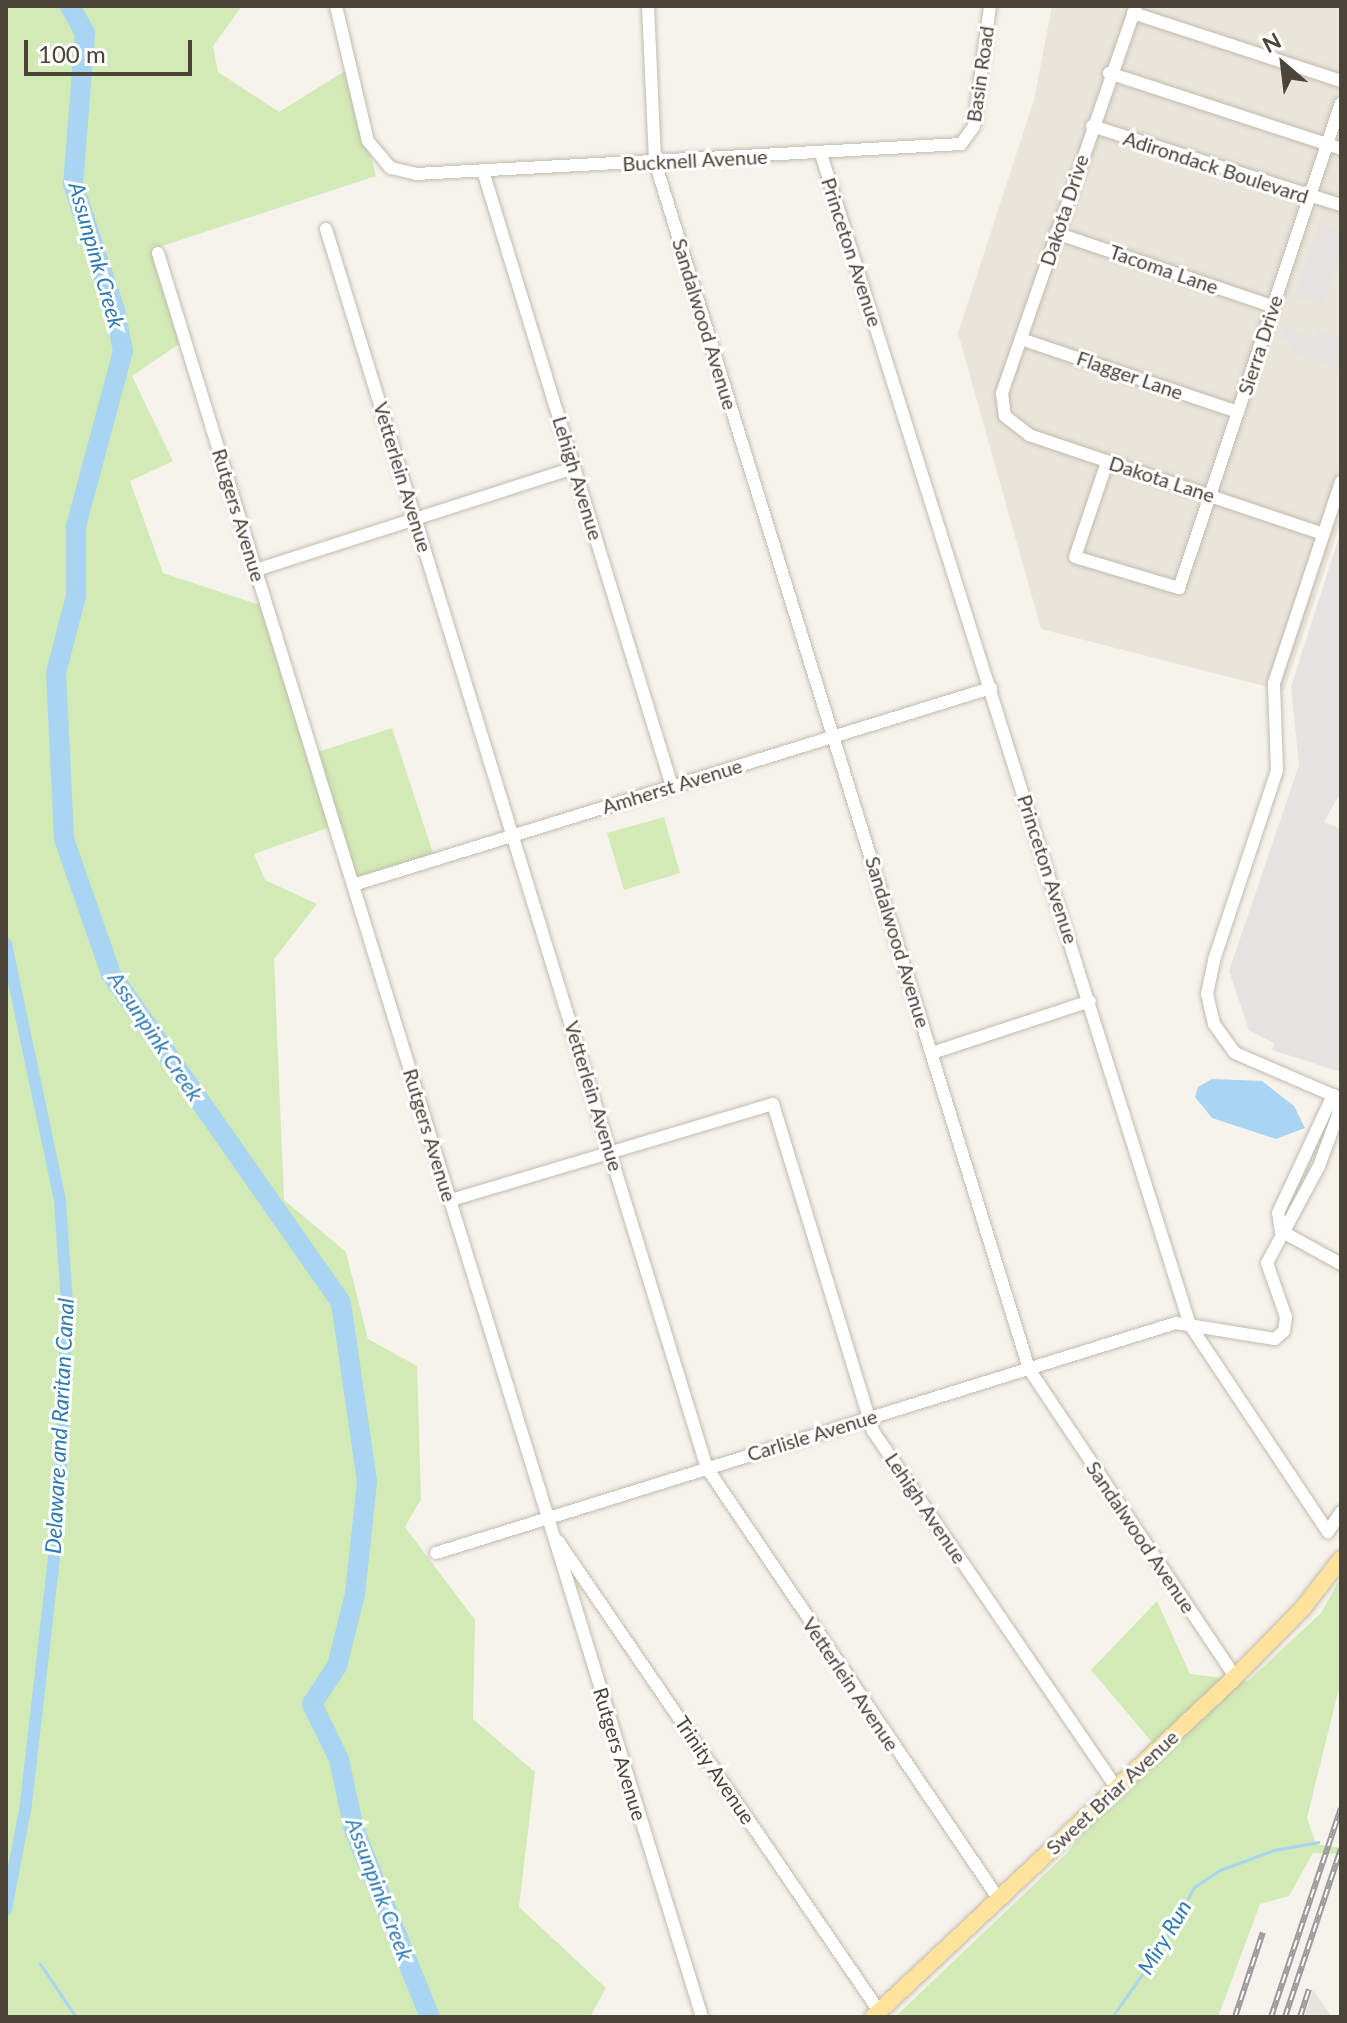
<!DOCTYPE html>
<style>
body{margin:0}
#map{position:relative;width:1347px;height:2023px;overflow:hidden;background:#f6f3ec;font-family:Lato,sans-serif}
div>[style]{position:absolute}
.residential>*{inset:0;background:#eae5da}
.industrial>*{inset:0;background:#e6e2dd}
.green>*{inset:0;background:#d2eab5}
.parking>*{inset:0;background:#e5e3e0}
.water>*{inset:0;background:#a9d4f2}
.stream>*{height:3px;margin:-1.5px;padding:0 1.5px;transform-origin:1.5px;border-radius:1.5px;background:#a9d4f2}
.canal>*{height:12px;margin:-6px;padding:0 6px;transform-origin:6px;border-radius:6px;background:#a9d4f2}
.river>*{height:20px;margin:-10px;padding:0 10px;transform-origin:10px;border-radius:10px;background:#a9d4f2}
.roads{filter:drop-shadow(0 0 2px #c2bbae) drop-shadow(0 0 2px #c2bbae)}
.minor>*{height:12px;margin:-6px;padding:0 6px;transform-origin:6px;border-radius:6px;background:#fff}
.major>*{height:16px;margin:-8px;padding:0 8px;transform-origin:8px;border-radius:8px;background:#ffe39c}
.rail>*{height:6px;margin-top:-3px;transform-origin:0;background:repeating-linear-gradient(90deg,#fff 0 9px,#9a9a9a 0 18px);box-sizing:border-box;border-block:2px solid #9a9a9a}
span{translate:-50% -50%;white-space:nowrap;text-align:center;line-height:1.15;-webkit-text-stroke:6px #fff;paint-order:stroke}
.street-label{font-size:20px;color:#4b4439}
.water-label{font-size:22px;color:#2e7ab2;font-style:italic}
.frame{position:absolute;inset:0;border:8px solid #4b4439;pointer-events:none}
.north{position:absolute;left:1243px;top:24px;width:80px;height:80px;-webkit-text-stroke:6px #fff;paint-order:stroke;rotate:332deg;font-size:22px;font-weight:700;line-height:32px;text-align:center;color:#4b4439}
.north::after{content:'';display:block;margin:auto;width:28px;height:36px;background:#4b4439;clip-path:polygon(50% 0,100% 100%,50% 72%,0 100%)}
.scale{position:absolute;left:24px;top:40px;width:168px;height:36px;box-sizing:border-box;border:4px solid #4b4439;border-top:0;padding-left:10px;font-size:24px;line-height:28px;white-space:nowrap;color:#4b4439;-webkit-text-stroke:6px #fff;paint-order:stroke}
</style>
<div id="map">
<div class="residential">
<i style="clip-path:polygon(1052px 6px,1341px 6px,1341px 521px,1284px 691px,1041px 629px,958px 333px,1034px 100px)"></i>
</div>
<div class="industrial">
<i style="clip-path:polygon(1313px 1990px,1332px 2017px,1304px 2017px)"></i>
</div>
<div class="green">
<i style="clip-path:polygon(6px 6px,242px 6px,213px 46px,218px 72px,279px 112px,348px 69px,376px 176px,159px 247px,179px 344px,132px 376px,173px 461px,130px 481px,163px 573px,266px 607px,312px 754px,392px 728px,437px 865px,354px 891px,333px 826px,254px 854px,265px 880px,317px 904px,274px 959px,284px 1200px,346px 1252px,368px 1339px,417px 1366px,421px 1499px,405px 1527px,475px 1620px,473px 1719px,535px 1772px,519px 1907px,606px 1988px,590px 2017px,6px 2017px)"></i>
<i style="clip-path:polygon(664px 817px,680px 873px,624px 890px,607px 833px)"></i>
<i style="clip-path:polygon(1341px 1577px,1341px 1680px,1307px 1818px,1316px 1844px,1341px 1848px,1341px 1854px,1313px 1853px,1289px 1896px,1260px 1904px,1218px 2017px,895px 2017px,1067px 1853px,1151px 1741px,1091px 1670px,1157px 1601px,1190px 1674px,1248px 1681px,1321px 1613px)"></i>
</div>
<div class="parking">
<i style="clip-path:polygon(1319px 223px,1341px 230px,1341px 255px,1324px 305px,1294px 296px)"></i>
<i style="clip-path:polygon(1285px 326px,1313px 337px,1316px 329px,1341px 338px,1341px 370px,1289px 352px,1291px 344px,1280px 339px)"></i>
<i style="clip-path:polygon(1341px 531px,1341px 792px,1324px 822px,1341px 829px,1341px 1072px,1272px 1050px,1274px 1043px,1249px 1030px,1229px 971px,1299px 765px,1291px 687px)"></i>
</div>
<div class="water">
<i style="clip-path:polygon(1212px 1079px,1262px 1081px,1294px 1106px,1305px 1128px,1276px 1139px,1212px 1118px,1195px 1097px,1198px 1087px)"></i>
</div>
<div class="stream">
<i style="left:40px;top:1964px;width:64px;rotate:55.8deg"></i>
<i style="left:1112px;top:2017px;width:87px;rotate:-54.8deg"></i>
<i style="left:1162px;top:1946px;width:67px;rotate:-61.5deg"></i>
<i style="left:1194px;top:1887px;width:31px;rotate:-33deg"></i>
<i style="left:1220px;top:1870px;width:58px;rotate:-20.3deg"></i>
<i style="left:1274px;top:1850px;width:45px;rotate:-10.3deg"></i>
</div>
<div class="canal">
<i style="left:6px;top:944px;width:263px;rotate:78.1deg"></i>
<i style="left:60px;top:1201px;width:102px;rotate:86.1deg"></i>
<i style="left:67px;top:1303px;width:202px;rotate:92deg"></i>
<i style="left:60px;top:1505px;width:307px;rotate:96.5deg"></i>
<i style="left:25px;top:1810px;width:102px;rotate:100.8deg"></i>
</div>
<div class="river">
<i style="left:70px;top:6px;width:31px;rotate:61deg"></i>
<i style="left:85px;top:33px;width:151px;rotate:94.5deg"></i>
<i style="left:73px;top:184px;width:133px;rotate:71.6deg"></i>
<i style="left:115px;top:310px;width:42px;rotate:79deg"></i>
<i style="left:123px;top:351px;width:182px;rotate:105deg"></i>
<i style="left:76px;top:527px;width:69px;rotate:90deg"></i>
<i style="left:76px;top:596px;width:80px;rotate:104.6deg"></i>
<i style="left:56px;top:673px;width:166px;rotate:87.2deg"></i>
<i style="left:64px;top:839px;width:143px;rotate:70.8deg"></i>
<i style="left:111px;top:974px;width:401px;rotate:55deg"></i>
<i style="left:341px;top:1303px;width:181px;rotate:81.7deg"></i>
<i style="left:367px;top:1482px;width:113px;rotate:96.1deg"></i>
<i style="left:355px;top:1594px;width:74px;rotate:104deg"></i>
<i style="left:337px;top:1666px;width:45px;rotate:123.3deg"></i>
<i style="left:312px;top:1704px;width:61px;rotate:63.9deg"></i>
<i style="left:339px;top:1759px;width:72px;rotate:77.9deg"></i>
<i style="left:354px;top:1829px;width:203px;rotate:68deg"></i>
</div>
<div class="roads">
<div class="minor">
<i style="left:336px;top:6px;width:139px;rotate:76.7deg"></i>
<i style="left:368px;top:141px;width:35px;rotate:50deg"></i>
<i style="left:391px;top:168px;width:26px;rotate:13deg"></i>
<i style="left:416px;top:174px;width:546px;rotate:-3.15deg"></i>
<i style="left:961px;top:144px;width:22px;rotate:-54deg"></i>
<i style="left:974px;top:126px;width:121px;rotate:-82.4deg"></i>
<i style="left:648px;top:6px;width:156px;rotate:87.4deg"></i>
<i style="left:655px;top:162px;width:1264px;rotate:72.78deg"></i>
<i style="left:1029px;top:1369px;width:371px;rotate:56.2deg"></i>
<i style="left:1136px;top:6px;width:410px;rotate:109.1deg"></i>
<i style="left:1002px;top:393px;width:23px;rotate:83deg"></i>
<i style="left:1005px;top:416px;width:31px;rotate:38deg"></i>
<i style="left:1029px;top:435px;width:310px;rotate:18.6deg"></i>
<i style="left:1133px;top:13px;width:219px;rotate:18.1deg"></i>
<i style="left:1109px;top:73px;width:244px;rotate:18.1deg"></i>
<i style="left:1092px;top:126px;width:261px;rotate:17.6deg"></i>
<i style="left:821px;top:154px;width:1228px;rotate:72.51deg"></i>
<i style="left:1190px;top:1325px;width:249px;rotate:56.3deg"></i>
<i style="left:1328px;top:1532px;width:24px;rotate:-57deg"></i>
<i style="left:483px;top:171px;width:643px;rotate:72.92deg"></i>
<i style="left:326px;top:229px;width:1296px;rotate:72.91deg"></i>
<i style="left:707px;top:1468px;width:519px;rotate:55.91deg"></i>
<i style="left:1056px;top:233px;width:228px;rotate:18.7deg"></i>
<i style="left:158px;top:253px;width:1846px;rotate:72.86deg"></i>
<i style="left:1021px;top:339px;width:229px;rotate:18.6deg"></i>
<i style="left:1107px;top:462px;width:100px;rotate:108.6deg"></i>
<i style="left:1075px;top:557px;width:109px;rotate:16.6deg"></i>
<i style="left:1179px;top:588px;width:511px;rotate:-71.53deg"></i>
<i style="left:256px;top:570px;width:334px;rotate:-17.8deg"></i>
<i style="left:353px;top:885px;width:668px;rotate:-17.16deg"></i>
<i style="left:932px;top:1053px;width:166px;rotate:-18.2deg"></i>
<i style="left:1337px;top:1097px;width:111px;rotate:-156.7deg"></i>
<i style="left:1235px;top:1053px;width:36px;rotate:-126deg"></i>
<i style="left:1214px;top:1024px;width:31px;rotate:-103deg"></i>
<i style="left:1207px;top:994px;width:35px;rotate:-78deg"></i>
<i style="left:1214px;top:960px;width:199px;rotate:-71.6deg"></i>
<i style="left:1277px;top:771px;width:88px;rotate:-92deg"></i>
<i style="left:1274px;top:683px;width:212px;rotate:-71.6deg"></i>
<i style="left:451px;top:1200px;width:336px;rotate:-16.6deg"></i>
<i style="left:773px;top:1104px;width:342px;rotate:73deg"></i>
<i style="left:873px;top:1431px;width:433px;rotate:55.7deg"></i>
<i style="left:1281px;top:1231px;width:18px;rotate:-99deg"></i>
<i style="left:1278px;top:1213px;width:130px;rotate:-65deg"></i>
<i style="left:1281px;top:1231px;width:68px;rotate:28.8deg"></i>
<i style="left:558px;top:1541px;width:569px;rotate:55.67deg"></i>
<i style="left:436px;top:1553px;width:775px;rotate:-17.27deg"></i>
<i style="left:1176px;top:1323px;width:100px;rotate:9.2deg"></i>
<i style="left:1275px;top:1339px;width:12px;rotate:-42deg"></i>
<i style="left:1284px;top:1331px;width:14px;rotate:-82deg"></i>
<i style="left:1286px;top:1317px;width:57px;rotate:-109.4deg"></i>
<i style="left:1267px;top:1263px;width:110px;rotate:-61.8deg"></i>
<i style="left:1319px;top:1166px;width:58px;rotate:-69.7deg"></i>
<i style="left:1339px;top:1112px;width:18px;rotate:-109deg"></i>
</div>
<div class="major">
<i style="left:873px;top:2017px;width:497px;rotate:-43.2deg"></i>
<i style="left:1235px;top:1677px;width:97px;rotate:-45.4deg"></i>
<i style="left:1303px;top:1608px;width:62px;rotate:-52.2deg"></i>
</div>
</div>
<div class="rail">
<i style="left:1235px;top:2017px;width:89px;rotate:-71.8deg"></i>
<i style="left:1271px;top:2017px;width:220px;rotate:-71.5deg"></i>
<i style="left:1285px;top:2017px;width:177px;rotate:-71.6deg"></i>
<i style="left:1300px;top:2017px;width:29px;rotate:-72deg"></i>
</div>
<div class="street-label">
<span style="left:980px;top:74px;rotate:-82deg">Basin Road</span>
<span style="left:695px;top:160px;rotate:-3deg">Bucknell Avenue</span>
<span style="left:1216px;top:167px;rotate:18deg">Adirondack Boulevard</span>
<span style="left:1064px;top:210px;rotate:-72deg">Dakota Drive</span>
<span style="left:852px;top:252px;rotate:72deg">Princeton Avenue</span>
<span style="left:1164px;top:269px;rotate:19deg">Tacoma Lane</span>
<span style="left:705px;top:324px;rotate:73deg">Sandalwood Avenue</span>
<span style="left:1260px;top:345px;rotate:-72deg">Sierra Drive</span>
<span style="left:1130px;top:375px;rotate:19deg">Flagger Lane</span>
<span style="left:403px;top:477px;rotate:73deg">Vetterlein Avenue</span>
<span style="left:578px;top:478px;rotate:73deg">Lehigh Avenue</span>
<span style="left:1162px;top:479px;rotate:18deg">Dakota Lane</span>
<span style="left:239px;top:515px;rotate:73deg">Rutgers Avenue</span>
<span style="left:672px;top:786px;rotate:-17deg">Amherst Avenue</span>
<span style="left:1048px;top:869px;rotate:72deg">Princeton Avenue</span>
<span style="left:898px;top:942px;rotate:73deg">Sandalwood Avenue</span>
<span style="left:594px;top:1096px;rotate:73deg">Vetterlein Avenue</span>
<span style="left:430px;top:1135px;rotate:73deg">Rutgers Avenue</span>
<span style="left:812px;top:1435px;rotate:-17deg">Carlisle Avenue</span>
<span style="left:926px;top:1508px;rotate:56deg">Lehigh Avenue</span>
<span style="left:1141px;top:1537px;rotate:56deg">Sandalwood Avenue</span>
<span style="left:851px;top:1684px;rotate:56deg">Vetterlein Avenue</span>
<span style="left:620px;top:1754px;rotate:73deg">Rutgers Avenue</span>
<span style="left:715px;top:1770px;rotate:56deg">Trinity Avenue</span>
<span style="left:1112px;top:1792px;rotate:-43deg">Sweet Briar Avenue</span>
</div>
<div class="water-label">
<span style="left:97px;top:255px;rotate:74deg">Assunpink Creek</span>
<span style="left:156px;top:1036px;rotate:56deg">Assunpink Creek</span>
<span style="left:59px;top:1426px;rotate:-87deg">Delaware and Raritan Canal</span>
<span style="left:380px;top:1889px;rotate:69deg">Assunpink Creek</span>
<span style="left:1164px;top:1937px;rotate:-59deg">Miry Run</span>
</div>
<div class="frame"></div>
<div class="north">N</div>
<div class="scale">100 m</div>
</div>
